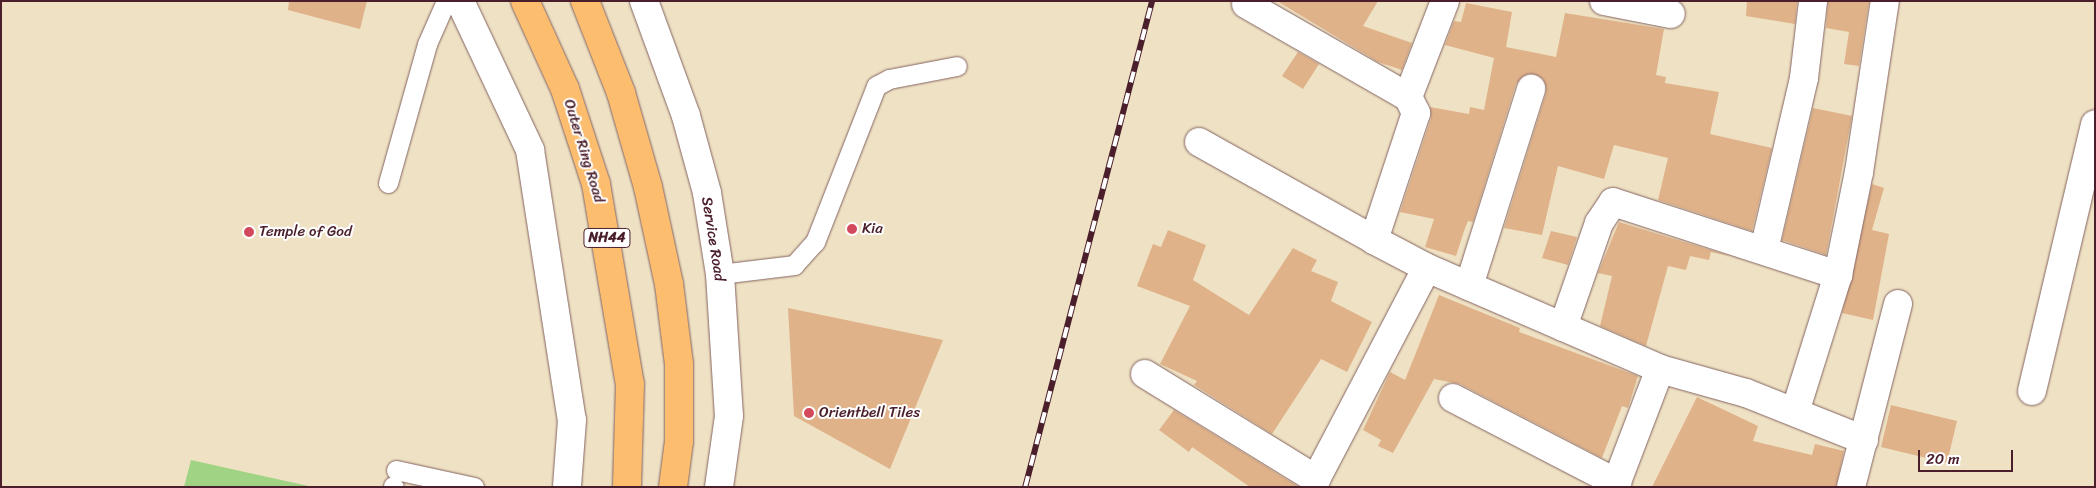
<!DOCTYPE html>
<style>
body{margin:0}
#map{position:relative;width:2096px;height:488px;overflow:hidden;background:#efe2c4;font-family:Sriracha,sans-serif}
div>[style]{position:absolute}
.green>*{inset:0;background:#a0d383}
.building>*{inset:0;background:#dfb28a}
.roads{filter:drop-shadow(0 0 1px #846361) drop-shadow(0 0 1px #846361)}
.service>*{height:19px;margin:-9.5px;padding:0 9.5px;transform-origin:9.5px;border-radius:9.5px;background:#fff}
.minor>*{height:28px;margin:-14px;padding:0 14px;transform-origin:14px;border-radius:14px;background:#fff}
.tertiary>*{height:28px;margin:-14px;padding:0 14px;transform-origin:14px;border-radius:14px;background:#fff}
.trunk>*{height:28px;margin:-14px;padding:0 14px;transform-origin:14px;border-radius:14px;background:#fcbd6f}
.rail>*{height:5.5px;margin-top:-2.75px;transform-origin:0;background:repeating-linear-gradient(90deg,#fff 0 11px,#4a1f2b 0 22px);box-sizing:border-box;border-block:1px solid #4a1f2b}
.dots>*{width:14px;height:14px;translate:-50% -50%;box-sizing:border-box;border:2px solid #fff;border-radius:50%}
span{translate:-50% -50%;white-space:nowrap;text-align:center;line-height:1.15;-webkit-text-stroke:4px #fff;paint-order:stroke}
.shield-label span{padding:1px 4px;background:#fff;border:1px solid;border-radius:4px;-webkit-text-stroke-width:0}
.shield-label{font-size:14px;color:#4a1f2b;font-weight:700}
.street-label{font-size:15px;color:#4a1f2b}
.poi-label{font-size:15px;color:#4a1f2b}
.left{translate:0 -50%;text-align:left}
.frame{position:absolute;inset:0;border:2px solid #4a1f2b;pointer-events:none}
.scale{position:absolute;left:1918px;top:450px;width:95px;height:22px;box-sizing:border-box;border:2px solid #4a1f2b;border-top:0;padding-left:6px;font-size:15px;line-height:18px;white-space:nowrap;color:#4a1f2b;-webkit-text-stroke:4px #fff;paint-order:stroke}
</style>
<div id="map">
<div class="green">
<i style="clip-path:polygon(191px 460px,313px 487px,184px 487px)"></i>
</div>
<div class="building">
<i style="clip-path:polygon(289px 1px,367px 1px,360px 29px,288px 10px)"></i>
<i style="clip-path:polygon(1277px 1px,1378px 1px,1363px 26px,1412px 43px,1402px 70px,1378px 62px)"></i>
<i style="clip-path:polygon(1747px 1px,1797px 1px,1795px 24px,1746px 16px)"></i>
<i style="clip-path:polygon(1828px 1px,1869px 1px,1859px 66px,1844px 64px,1849px 32px,1826px 28px)"></i>
<i style="clip-path:polygon(1466px 3px,1512px 12px,1506px 47px,1556px 57px,1565px 13px,1664px 29px,1656px 75px,1666px 77px,1665px 83px,1719px 92px,1710px 134px,1772px 148px,1752px 231px,1658px 200px,1668px 158px,1614px 145px,1604px 179px,1558px 166px,1542px 235px,1504px 228px,1546px 93px,1543px 79px,1528px 74px,1516px 84px,1473px 222px,1468px 221px,1464px 231px,1456px 256px,1425px 247px,1434px 219px,1400px 212px,1431px 118px,1430px 107px,1469px 114px,1470px 107px,1484px 110px,1494px 58px,1445px 45px,1454px 21px,1461px 22px)"></i>
<i style="clip-path:polygon(1298px 52px,1319px 64px,1303px 89px,1282px 76px)"></i>
<i style="clip-path:polygon(1813px 108px,1852px 116px,1826px 255px,1782px 240px)"></i>
<i style="clip-path:polygon(1872px 184px,1884px 188px,1872px 230px,1889px 234px,1873px 320px,1842px 313px)"></i>
<i style="clip-path:polygon(1619px 222px,1730px 256px,1711px 252px,1709px 260px,1690px 256px,1686px 270px,1668px 266px,1646px 346px,1600px 326px,1612px 276px,1598px 273px)"></i>
<i style="clip-path:polygon(1168px 230px,1206px 245px,1193px 280px,1249px 315px,1293px 248px,1317px 260px,1311px 271px,1338px 282px,1331px 301px,1372px 322px,1347px 372px,1321px 359px,1272px 434px,1194px 385px,1197px 381px,1160px 364px,1190px 306px,1137px 286px,1153px 244px,1161px 247px)"></i>
<i style="clip-path:polygon(1551px 231px,1577px 237px,1568px 265px,1542px 258px)"></i>
<i style="clip-path:polygon(1439px 295px,1520px 328px,1519px 332px,1638px 376px,1628px 408px,1622px 406px,1602px 458px,1460px 384px,1434px 379px,1393px 453px,1378px 446px,1381px 440px,1363px 430px,1390px 372px,1405px 380px)"></i>
<i style="clip-path:polygon(788px 308px,943px 340px,890px 469px,794px 416px)"></i>
<i style="clip-path:polygon(1697px 397px,1758px 426px,1753px 441px,1812px 455px,1815px 444px,1844px 451px,1836px 487px,1652px 487px)"></i>
<i style="clip-path:polygon(1891px 405px,1957px 421px,1947px 463px,1881px 447px)"></i>
<i style="clip-path:polygon(1174px 410px,1299px 487px,1250px 487px,1192px 447px,1189px 452px,1159px 430px)"></i>
</div>
<div class="roads">
<div class="service">
<i style="left:388px;top:183px;width:144px;rotate:-74.3deg"></i>
<i style="left:427px;top:44px;width:47px;rotate:-66.2deg"></i>
<i style="left:720px;top:274px;width:75px;rotate:-6.9deg"></i>
<i style="left:794px;top:265px;width:31px;rotate:-48deg"></i>
<i style="left:815px;top:242px;width:168px;rotate:-68.6deg"></i>
<i style="left:876px;top:86px;width:15px;rotate:-28deg"></i>
<i style="left:889px;top:79px;width:69px;rotate:-10.8deg"></i>
<i style="left:396px;top:470px;width:80px;rotate:12.3deg"></i>
<i style="left:393px;top:486px;width:1px;rotate:45deg"></i>
</div>
<div class="minor">
<i style="left:1445px;top:1px;width:103px;rotate:111.1deg"></i>
<i style="left:1408px;top:97px;width:18px;rotate:63deg"></i>
<i style="left:1416px;top:113px;width:134px;rotate:108.3deg"></i>
<i style="left:1374px;top:240px;width:60px;rotate:27.8deg"></i>
<i style="left:1427px;top:268px;width:254px;rotate:23.4deg"></i>
<i style="left:1660px;top:369px;width:126px;rotate:110.9deg"></i>
<i style="left:1604px;top:1px;width:68px;rotate:11deg"></i>
<i style="left:1246px;top:4px;width:187px;rotate:29.9deg"></i>
<i style="left:1199px;top:142px;width:201px;rotate:29.2deg"></i>
<i style="left:1764px;top:250px;width:177px;rotate:-76.9deg"></i>
<i style="left:1804px;top:78px;width:78px;rotate:-83.3deg"></i>
<i style="left:1469px;top:286px;width:207px;rotate:-72.5deg"></i>
<i style="left:1563px;top:327px;width:110px;rotate:-70.9deg"></i>
<i style="left:1599px;top:223px;width:25px;rotate:-56deg"></i>
<i style="left:1613px;top:202px;width:237px;rotate:18deg"></i>
<i style="left:1660px;top:369px;width:89px;rotate:15.6deg"></i>
<i style="left:1746px;top:393px;width:127px;rotate:21.7deg"></i>
<i style="left:1145px;top:374px;width:201px;rotate:31.6deg"></i>
<i style="left:1316px;top:479px;width:238px;rotate:-62.3deg"></i>
<i style="left:2032px;top:391px;width:274px;rotate:-76.7deg"></i>
<i style="left:1453px;top:398px;width:185px;rotate:27.4deg"></i>
<i style="left:1795px;top:412px;width:144px;rotate:-72.6deg"></i>
<i style="left:1838px;top:275px;width:105px;rotate:-78.5deg"></i>
<i style="left:1859px;top:172px;width:173px;rotate:-81.4deg"></i>
<i style="left:1851px;top:487px;width:189px;rotate:-75.6deg"></i>
</div>
<div class="tertiary">
<i style="left:460px;top:1px;width:165px;rotate:64.8deg"></i>
<i style="left:530px;top:150px;width:273px;rotate:81.2deg"></i>
<i style="left:572px;top:420px;width:67px;rotate:94.3deg"></i>
<i style="left:644px;top:1px;width:122px;rotate:69.9deg"></i>
<i style="left:686px;top:116px;width:80px;rotate:74.7deg"></i>
<i style="left:707px;top:193px;width:82px;rotate:80.9deg"></i>
<i style="left:720px;top:274px;width:142px;rotate:86.4deg"></i>
<i style="left:729px;top:416px;width:72px;rotate:98deg"></i>
</div>
<div class="trunk">
<i style="left:525px;top:1px;width:97px;rotate:65.6deg"></i>
<i style="left:565px;top:89px;width:100px;rotate:71.9deg"></i>
<i style="left:596px;top:184px;width:203px;rotate:80.4deg"></i>
<i style="left:630px;top:384px;width:103px;rotate:91.7deg"></i>
<i style="left:585px;top:1px;width:99px;rotate:68.6deg"></i>
<i style="left:621px;top:93px;width:98px;rotate:74deg"></i>
<i style="left:648px;top:187px;width:99px;rotate:77.8deg"></i>
<i style="left:669px;top:284px;width:81px;rotate:82.9deg"></i>
<i style="left:679px;top:364px;width:77px;rotate:90deg"></i>
<i style="left:679px;top:441px;width:46px;rotate:97.4deg"></i>
</div>
</div>
<div class="rail">
<i style="left:1025px;top:487px;width:502px;rotate:-75.36deg"></i>
</div>
<div class="dots">
<i style="left:852px;top:229px;background:#d1495b"></i>
<i style="left:249px;top:232px;background:#d1495b"></i>
<i style="left:809px;top:413px;background:#d1495b"></i>
</div>
<div class="shield-label">
<span style="left:607px;top:238px">NH44</span>
</div>
<div class="street-label">
<span style="left:584px;top:151px;rotate:73deg">Outer Ring Road</span>
<span style="left:713px;top:239px;rotate:81deg">Service Road</span>
</div>
<div class="poi-label">
<span class="left" style="left:862px;top:229px">Kia</span>
<span class="left" style="left:259px;top:232px">Temple of God</span>
<span class="left" style="left:819px;top:413px">Orientbell Tiles</span>
</div>
<div class="frame"></div>
<div class="scale">20 m</div>
</div>
